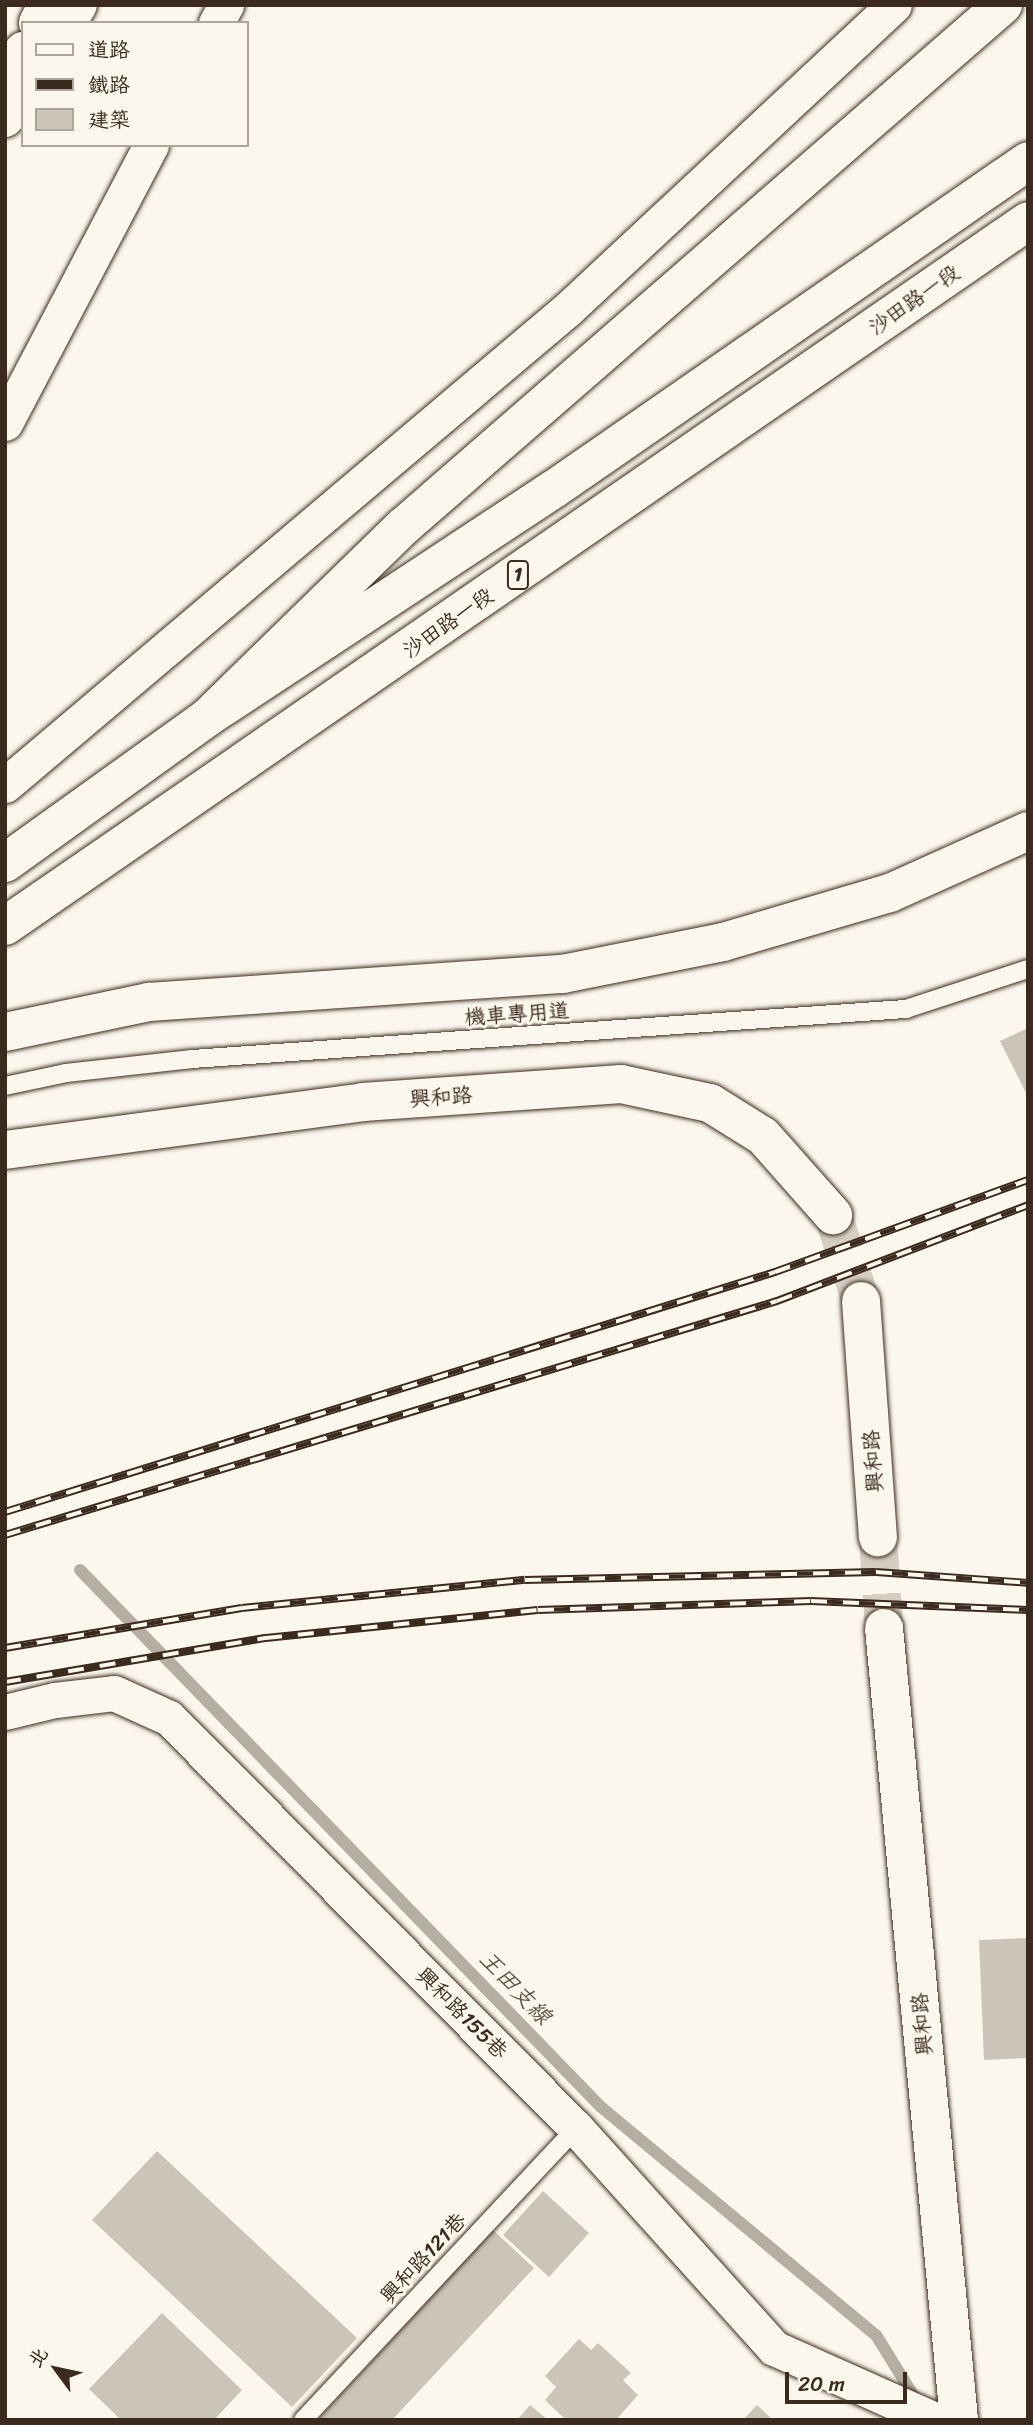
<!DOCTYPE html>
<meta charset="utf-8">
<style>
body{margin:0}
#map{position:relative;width:1033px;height:2425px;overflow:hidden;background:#fbf7ec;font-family:Sriracha,"LXGW WenKai TC",sans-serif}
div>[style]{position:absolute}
.stream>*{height:12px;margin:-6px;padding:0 6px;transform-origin:6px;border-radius:6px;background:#b6aea2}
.building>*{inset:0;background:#ccc4b9}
.tertiary-tunnel>*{height:38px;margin-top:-19px;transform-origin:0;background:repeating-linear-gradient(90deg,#d5cec3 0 38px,transparent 0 57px)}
.roads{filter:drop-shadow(0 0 2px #3b2a1e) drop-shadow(0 0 2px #3b2a1e)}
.service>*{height:18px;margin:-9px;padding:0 9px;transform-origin:9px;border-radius:9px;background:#fbf7ec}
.minor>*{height:35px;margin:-17.5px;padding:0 17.5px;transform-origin:17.5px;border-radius:17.5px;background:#fbf7ec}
.tertiary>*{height:38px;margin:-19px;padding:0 19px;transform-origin:19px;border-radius:19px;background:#fbf7ec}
.primary>*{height:38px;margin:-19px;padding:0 19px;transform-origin:19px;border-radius:19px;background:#fbf7ec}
.motorway>*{height:38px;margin:-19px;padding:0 19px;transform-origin:19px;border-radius:19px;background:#fbf7ec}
.rail>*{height:8px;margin-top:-4px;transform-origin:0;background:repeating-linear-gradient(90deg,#fbf7ec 0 16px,#3b2a1e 0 32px);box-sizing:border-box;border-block:2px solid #3b2a1e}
span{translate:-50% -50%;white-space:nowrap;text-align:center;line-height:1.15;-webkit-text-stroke:6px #fbf7ec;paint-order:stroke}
.shield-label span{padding:2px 5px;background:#fbf7ec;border:2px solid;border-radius:5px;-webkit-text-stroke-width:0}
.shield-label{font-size:19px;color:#3b2a1e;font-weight:700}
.street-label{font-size:21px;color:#3b2a1e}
.water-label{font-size:23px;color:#605246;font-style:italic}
.frame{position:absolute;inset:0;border:7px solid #3b2a1e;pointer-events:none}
.legend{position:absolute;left:21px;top:21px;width:228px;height:126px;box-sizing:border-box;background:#fbf7ec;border:2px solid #aea59a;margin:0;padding:9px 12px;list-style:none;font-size:21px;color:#3b2a1e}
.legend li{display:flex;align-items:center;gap:14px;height:35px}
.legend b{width:35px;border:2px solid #aea59a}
.north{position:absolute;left:21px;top:2334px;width:70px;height:70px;-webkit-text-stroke:5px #fbf7ec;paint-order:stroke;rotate:303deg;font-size:19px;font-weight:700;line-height:28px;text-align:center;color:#3b2a1e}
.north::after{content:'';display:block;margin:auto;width:24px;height:32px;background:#3b2a1e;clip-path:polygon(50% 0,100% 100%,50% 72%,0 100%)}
.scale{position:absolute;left:785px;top:2372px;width:122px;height:32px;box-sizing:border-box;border:4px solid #3b2a1e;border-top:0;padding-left:9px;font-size:21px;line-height:24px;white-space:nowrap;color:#3b2a1e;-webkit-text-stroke:5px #fbf7ec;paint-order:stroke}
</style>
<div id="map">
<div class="stream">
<i style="left:80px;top:1570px;width:748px;rotate:45.87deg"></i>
<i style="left:601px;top:2107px;width:357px;rotate:39.7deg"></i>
<i style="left:876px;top:2335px;width:80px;rotate:58.3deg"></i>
</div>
<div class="building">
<i style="clip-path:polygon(1028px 1028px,1028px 1097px,1000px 1041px)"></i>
<i style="clip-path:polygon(1028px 1938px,1028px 2058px,984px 2060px,979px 1940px)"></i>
<i style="clip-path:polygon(157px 2151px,357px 2338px,292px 2407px,92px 2220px)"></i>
<i style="clip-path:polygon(543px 2191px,589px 2233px,549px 2277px,503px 2235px)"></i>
<i style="clip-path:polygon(493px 2230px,534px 2268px,392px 2420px,322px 2420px,320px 2417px)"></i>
<i style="clip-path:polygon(162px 2313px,242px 2390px,214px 2420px,121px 2420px,89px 2389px)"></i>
<i style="clip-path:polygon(579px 2339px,591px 2350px,598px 2343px,631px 2373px,623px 2380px,638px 2395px,616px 2420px,566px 2420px,545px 2400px,556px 2387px,545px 2376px)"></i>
<i style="clip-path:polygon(530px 2405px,548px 2420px,517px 2420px)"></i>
<i style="clip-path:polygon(757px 2405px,773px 2420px,743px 2420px)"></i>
</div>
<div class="tertiary-tunnel">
<i style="left:833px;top:1215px;width:90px;rotate:72deg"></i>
<i style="left:878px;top:1537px;width:91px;rotate:86.2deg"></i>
</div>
<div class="roads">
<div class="service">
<i style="left:5px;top:1086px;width:62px;rotate:-12deg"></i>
<i style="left:66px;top:1073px;width:127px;rotate:-6.3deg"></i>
<i style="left:192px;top:1059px;width:716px;rotate:-4.01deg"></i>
<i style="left:906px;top:1009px;width:128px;rotate:-18.2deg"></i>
<i style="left:303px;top:2420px;width:400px;rotate:-46.9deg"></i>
</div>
<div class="minor">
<i style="left:216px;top:23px;width:21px;rotate:-61deg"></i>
<i style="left:5px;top:423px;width:314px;rotate:-62.3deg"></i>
<i style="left:5px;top:785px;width:739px;rotate:-40.22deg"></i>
<i style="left:569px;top:308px;width:444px;rotate:-43deg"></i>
<i style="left:5px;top:1712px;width:51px;rotate:-13.5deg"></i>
<i style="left:55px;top:1700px;width:59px;rotate:-6.8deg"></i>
<i style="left:114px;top:1693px;width:60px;rotate:24.4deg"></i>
<i style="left:169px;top:1718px;width:578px;rotate:45.21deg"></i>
<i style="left:576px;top:2128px;width:296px;rotate:48deg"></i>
<i style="left:774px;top:2348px;width:176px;rotate:24.1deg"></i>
</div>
<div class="tertiary">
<i style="left:5px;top:1150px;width:361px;rotate:-7.6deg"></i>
<i style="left:363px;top:1102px;width:259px;rotate:-4deg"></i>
<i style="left:621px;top:1084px;width:91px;rotate:12.1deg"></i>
<i style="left:710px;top:1103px;width:62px;rotate:31.9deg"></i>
<i style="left:763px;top:1136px;width:106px;rotate:48.5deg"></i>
<i style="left:861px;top:1301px;width:237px;rotate:85.9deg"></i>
<i style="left:884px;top:1628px;width:796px;rotate:84.59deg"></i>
</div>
<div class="primary">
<i style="left:5px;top:863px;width:250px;rotate:-35.7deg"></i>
<i style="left:208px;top:717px;width:414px;rotate:-33.4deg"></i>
<i style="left:554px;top:489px;width:576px;rotate:-34.68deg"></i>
<i style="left:5px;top:926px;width:1242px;rotate:-34.57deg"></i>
</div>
<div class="motorway">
<i style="left:38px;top:23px;width:20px;rotate:-63deg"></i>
<i style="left:67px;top:23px;width:21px;rotate:-59deg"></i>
<i style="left:5px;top:84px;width:38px;rotate:-61deg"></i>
<i style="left:5px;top:118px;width:32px;rotate:-56deg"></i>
<i style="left:208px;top:717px;width:274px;rotate:-44.3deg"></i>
<i style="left:404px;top:526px;width:794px;rotate:-41.02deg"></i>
<i style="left:5px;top:1032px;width:147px;rotate:-11.8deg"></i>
<i style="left:149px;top:1002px;width:415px;rotate:-3.9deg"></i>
<i style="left:563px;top:974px;width:163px;rotate:-11.3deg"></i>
<i style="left:723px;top:942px;width:174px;rotate:-16.4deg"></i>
<i style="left:890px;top:893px;width:151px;rotate:-24.2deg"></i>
</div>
</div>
<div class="rail">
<i style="left:5px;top:1512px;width:807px;rotate:-17.31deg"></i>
<i style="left:775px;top:1272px;width:269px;rotate:-20deg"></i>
<i style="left:5px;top:1535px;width:807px;rotate:-16.86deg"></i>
<i style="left:777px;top:1301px;width:269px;rotate:-20.9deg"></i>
<i style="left:5px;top:1648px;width:240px;rotate:-9.6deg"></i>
<i style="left:242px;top:1608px;width:284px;rotate:-5.7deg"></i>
<i style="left:525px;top:1580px;width:351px;rotate:-1.3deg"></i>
<i style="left:876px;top:1572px;width:152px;rotate:4.1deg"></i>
<i style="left:5px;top:1682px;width:265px;rotate:-9.6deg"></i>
<i style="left:266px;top:1638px;width:273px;rotate:-5.9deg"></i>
<i style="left:538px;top:1610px;width:273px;rotate:-1.9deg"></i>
<i style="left:811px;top:1601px;width:217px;rotate:2.4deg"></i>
</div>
<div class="shield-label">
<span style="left:518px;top:575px">1</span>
</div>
<div class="street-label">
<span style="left:914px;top:300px;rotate:-35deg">沙田路一段</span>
<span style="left:448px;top:623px;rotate:-35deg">沙田路一段</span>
<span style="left:517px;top:1014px;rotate:-4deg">機車專用道</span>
<span style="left:441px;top:1097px;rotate:-4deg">興和路</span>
<span style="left:873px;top:1461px;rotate:-94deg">興和路</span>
<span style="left:462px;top:2013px;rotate:45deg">興和路155巷</span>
<span style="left:922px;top:2024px;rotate:-95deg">興和路</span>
<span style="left:423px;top:2258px;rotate:-47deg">興和路121巷</span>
</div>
<div class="water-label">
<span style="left:515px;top:1988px;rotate:46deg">王田支線</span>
</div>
<div class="frame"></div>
<ul class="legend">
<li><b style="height:9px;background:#fbf7ec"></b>道路</li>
<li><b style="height:9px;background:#3b2a1e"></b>鐵路</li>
<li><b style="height:19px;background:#ccc4b9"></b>建築</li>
</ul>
<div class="north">北</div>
<div class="scale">20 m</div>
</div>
